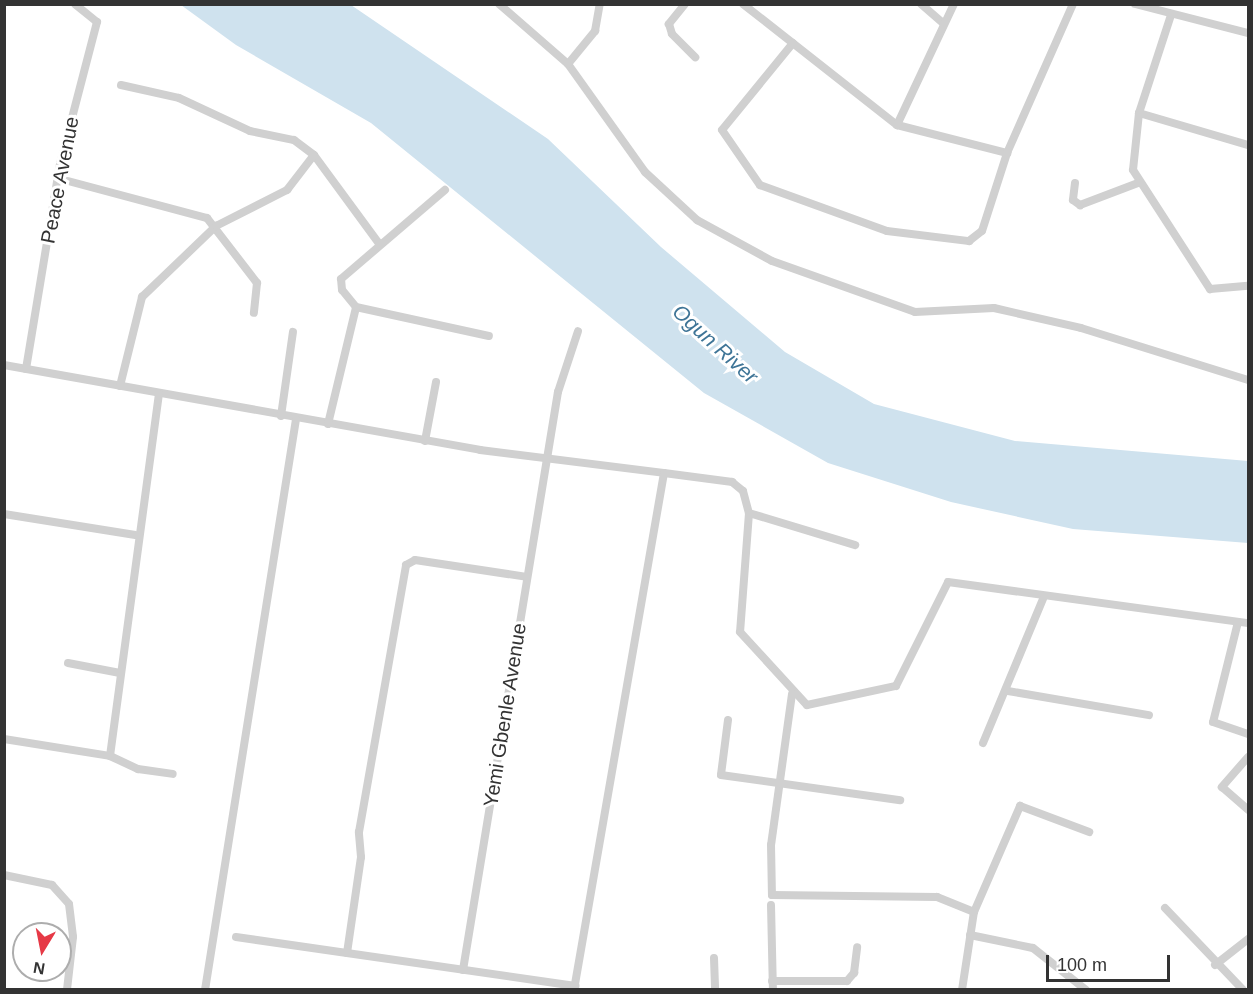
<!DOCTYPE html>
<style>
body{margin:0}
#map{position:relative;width:1253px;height:994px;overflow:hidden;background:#fff;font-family:Arial,sans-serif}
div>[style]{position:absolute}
.water>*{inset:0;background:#cfe2ee}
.minor>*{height:8px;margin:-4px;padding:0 4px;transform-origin:4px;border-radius:4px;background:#d0d0d0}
span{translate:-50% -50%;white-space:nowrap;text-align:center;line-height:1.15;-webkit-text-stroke:6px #fff;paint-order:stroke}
.street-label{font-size:20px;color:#333}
.water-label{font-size:21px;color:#3f7597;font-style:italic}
.frame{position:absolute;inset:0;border:6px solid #333;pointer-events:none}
.north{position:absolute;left:12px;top:922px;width:60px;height:60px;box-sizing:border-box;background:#fff;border:2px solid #adadad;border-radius:50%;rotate:190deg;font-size:16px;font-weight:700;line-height:24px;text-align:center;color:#333}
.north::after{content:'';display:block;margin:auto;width:21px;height:27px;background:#e63946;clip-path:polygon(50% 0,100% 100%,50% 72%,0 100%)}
.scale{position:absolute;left:1046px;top:955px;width:124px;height:27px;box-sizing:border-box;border:3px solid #333;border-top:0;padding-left:8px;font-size:18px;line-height:21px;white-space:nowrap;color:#333;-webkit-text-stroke:4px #fff;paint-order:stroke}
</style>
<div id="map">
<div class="water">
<i style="clip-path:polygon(181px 5px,351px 5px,548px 139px,661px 247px,785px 352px,874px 404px,1015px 441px,1248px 461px,1248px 543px,1073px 529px,951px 502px,828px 463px,704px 393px,371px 123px,236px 45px)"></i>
</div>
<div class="minor">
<i style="left:499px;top:4px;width:91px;rotate:41deg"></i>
<i style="left:568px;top:64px;width:133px;rotate:54.5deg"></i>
<i style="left:645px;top:172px;width:71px;rotate:42.7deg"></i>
<i style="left:697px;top:220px;width:85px;rotate:28.7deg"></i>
<i style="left:772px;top:261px;width:152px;rotate:19.6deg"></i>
<i style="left:915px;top:312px;width:79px;rotate:-2.9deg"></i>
<i style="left:994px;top:308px;width:89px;rotate:12.9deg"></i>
<i style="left:1081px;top:328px;width:175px;rotate:17.3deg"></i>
<i style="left:685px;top:4px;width:26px;rotate:129deg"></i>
<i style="left:669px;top:24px;width:10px;rotate:73deg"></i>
<i style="left:672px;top:34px;width:33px;rotate:45deg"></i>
<i style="left:743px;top:4px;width:196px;rotate:38.2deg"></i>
<i style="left:897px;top:125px;width:114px;rotate:14.3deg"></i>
<i style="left:921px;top:4px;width:29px;rotate:41deg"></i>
<i style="left:1135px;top:4px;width:117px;rotate:14.4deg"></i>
<i style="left:1171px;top:15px;width:103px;rotate:108.1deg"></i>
<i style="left:1139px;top:113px;width:57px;rotate:96deg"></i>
<i style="left:1133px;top:170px;width:142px;rotate:57.1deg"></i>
<i style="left:1210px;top:289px;width:38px;rotate:-5deg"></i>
<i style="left:793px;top:43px;width:112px;rotate:129.2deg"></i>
<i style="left:722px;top:130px;width:67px;rotate:55.4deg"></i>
<i style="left:760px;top:185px;width:135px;rotate:19.9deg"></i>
<i style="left:887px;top:231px;width:83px;rotate:7deg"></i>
<i style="left:969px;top:241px;width:16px;rotate:-38deg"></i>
<i style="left:982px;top:231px;width:82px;rotate:-72.2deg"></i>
<i style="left:1007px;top:153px;width:163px;rotate:-66.1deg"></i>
<i style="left:568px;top:64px;width:43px;rotate:-50.7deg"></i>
<i style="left:595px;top:31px;width:27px;rotate:-80deg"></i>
<i style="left:121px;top:85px;width:59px;rotate:12.6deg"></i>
<i style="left:179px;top:98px;width:78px;rotate:24.9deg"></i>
<i style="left:250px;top:131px;width:45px;rotate:11.6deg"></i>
<i style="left:294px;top:140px;width:25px;rotate:37deg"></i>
<i style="left:314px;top:155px;width:108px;rotate:53.7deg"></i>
<i style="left:1139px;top:113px;width:114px;rotate:16.4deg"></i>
<i style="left:897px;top:125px;width:134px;rotate:-64.8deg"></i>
<i style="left:68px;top:181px;width:144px;rotate:14.9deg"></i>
<i style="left:207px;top:218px;width:82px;rotate:52.4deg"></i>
<i style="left:257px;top:283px;width:30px;rotate:96deg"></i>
<i style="left:1075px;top:183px;width:17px;rotate:97deg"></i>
<i style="left:1073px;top:200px;width:9px;rotate:36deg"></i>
<i style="left:1080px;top:205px;width:62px;rotate:-20.8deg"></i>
<i style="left:356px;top:307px;width:136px;rotate:12.3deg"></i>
<i style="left:4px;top:365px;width:484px;rotate:10.1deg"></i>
<i style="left:480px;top:450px;width:185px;rotate:7.1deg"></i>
<i style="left:664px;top:473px;width:525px;rotate:99.88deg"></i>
<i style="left:26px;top:369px;width:208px;rotate:-80.6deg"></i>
<i style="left:60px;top:164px;width:147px;rotate:-75.4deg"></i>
<i style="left:97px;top:22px;width:28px;rotate:-141deg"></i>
<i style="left:120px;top:386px;width:92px;rotate:-76.1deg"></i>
<i style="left:142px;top:297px;width:103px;rotate:-43.8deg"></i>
<i style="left:216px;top:226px;width:80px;rotate:-26.9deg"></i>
<i style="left:287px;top:190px;width:44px;rotate:-52.4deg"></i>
<i style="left:281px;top:416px;width:85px;rotate:-81.9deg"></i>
<i style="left:328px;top:424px;width:120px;rotate:-76.5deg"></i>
<i style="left:356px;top:307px;width:22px;rotate:-129deg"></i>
<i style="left:342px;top:290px;width:11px;rotate:-95deg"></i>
<i style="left:341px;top:279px;width:137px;rotate:-40.6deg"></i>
<i style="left:425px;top:441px;width:60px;rotate:-79.4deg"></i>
<i style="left:664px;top:473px;width:69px;rotate:7.5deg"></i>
<i style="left:732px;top:482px;width:14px;rotate:39deg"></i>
<i style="left:743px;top:491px;width:23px;rotate:75deg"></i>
<i style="left:749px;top:513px;width:119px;rotate:94.3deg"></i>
<i style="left:740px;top:632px;width:99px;rotate:47.5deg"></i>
<i style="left:807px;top:705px;width:91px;rotate:-12.1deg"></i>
<i style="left:896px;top:686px;width:116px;rotate:-63.4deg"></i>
<i style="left:948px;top:582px;width:303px;rotate:7.8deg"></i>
<i style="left:749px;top:513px;width:111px;rotate:16.8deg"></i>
<i style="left:4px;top:514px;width:133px;rotate:9.1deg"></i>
<i style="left:1238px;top:622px;width:103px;rotate:104deg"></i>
<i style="left:1213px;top:722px;width:37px;rotate:19deg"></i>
<i style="left:68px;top:663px;width:53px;rotate:10.9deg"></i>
<i style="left:1008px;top:691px;width:143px;rotate:9.7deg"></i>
<i style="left:792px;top:694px;width:152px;rotate:97.9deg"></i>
<i style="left:771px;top:845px;width:50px;rotate:88.9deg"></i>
<i style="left:772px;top:895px;width:165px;rotate:0.7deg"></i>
<i style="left:937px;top:897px;width:40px;rotate:22deg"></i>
<i style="left:728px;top:720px;width:55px;rotate:97.3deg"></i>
<i style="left:721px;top:775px;width:181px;rotate:8deg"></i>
<i style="left:4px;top:739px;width:107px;rotate:9.1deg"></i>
<i style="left:110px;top:756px;width:31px;rotate:25deg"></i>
<i style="left:138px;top:769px;width:35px;rotate:8deg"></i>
<i style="left:983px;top:743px;width:156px;rotate:-67.4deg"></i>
<i style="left:110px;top:756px;width:365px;rotate:-82.3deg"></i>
<i style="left:1248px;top:757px;width:40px;rotate:131deg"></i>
<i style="left:1222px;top:787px;width:35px;rotate:41deg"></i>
<i style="left:4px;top:875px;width:49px;rotate:11.8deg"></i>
<i style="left:52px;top:885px;width:25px;rotate:48deg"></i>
<i style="left:69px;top:904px;width:33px;rotate:83deg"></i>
<i style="left:73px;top:937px;width:53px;rotate:96.5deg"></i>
<i style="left:771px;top:905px;width:85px;rotate:88.7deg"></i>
<i style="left:1165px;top:908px;width:113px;rotate:46.4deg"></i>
<i style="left:970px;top:935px;width:64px;rotate:11.7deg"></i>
<i style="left:1033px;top:948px;width:68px;rotate:38.4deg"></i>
<i style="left:236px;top:937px;width:343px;rotate:8.2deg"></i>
<i style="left:347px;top:953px;width:97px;rotate:-81.7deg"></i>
<i style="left:361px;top:857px;width:25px;rotate:-95deg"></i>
<i style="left:359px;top:832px;width:271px;rotate:-80deg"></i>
<i style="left:406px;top:565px;width:10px;rotate:-29deg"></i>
<i style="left:415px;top:560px;width:113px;rotate:8.6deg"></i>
<i style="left:714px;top:958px;width:32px;rotate:88deg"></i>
<i style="left:1215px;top:965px;width:42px;rotate:-38.2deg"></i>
<i style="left:463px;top:970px;width:586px;rotate:-80.67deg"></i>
<i style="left:558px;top:392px;width:64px;rotate:-71.8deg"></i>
<i style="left:772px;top:981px;width:75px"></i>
<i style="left:847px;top:981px;width:11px;rotate:-49deg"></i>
<i style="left:854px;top:973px;width:26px;rotate:-83deg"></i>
<i style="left:205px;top:990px;width:578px;rotate:-80.94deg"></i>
<i style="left:962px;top:990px;width:79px;rotate:-81.3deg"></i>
<i style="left:974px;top:912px;width:116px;rotate:-66.5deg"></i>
<i style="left:1020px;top:806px;width:74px;rotate:20.6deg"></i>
</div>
<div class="street-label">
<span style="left:60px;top:180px;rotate:-79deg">Peace Avenue</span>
<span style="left:505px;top:715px;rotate:-81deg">Yemi Gbenle Avenue</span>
</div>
<div class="water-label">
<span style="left:715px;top:344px;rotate:42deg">Ogun River</span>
</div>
<div class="frame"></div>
<div class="north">N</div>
<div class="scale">100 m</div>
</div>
